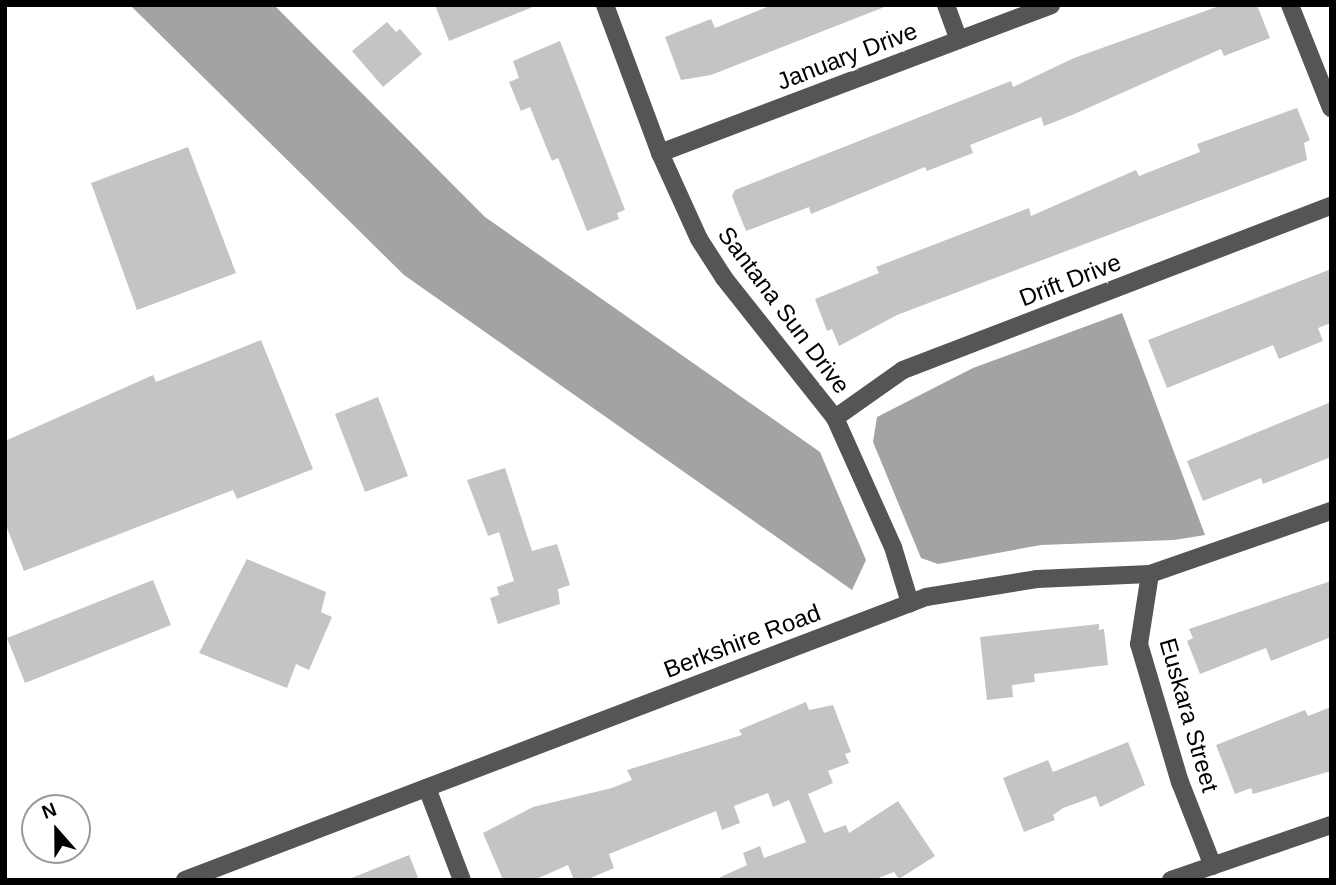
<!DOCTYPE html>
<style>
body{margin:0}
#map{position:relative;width:1336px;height:885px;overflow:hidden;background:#fff;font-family:Arial,sans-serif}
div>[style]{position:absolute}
.water>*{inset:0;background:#a3a3a3}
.building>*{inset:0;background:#c4c4c4}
.minor>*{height:18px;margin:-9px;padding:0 9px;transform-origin:9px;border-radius:9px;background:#555}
span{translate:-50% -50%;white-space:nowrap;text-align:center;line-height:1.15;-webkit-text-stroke:6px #fff;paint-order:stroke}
.street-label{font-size:24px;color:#000}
.frame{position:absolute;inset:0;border:7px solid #000;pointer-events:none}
.north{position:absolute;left:21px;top:794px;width:70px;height:70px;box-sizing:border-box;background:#fff;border:2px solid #999;border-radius:50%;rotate:339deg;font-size:19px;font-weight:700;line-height:28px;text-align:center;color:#000}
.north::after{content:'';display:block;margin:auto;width:24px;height:32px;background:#000;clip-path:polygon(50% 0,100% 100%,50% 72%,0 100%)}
</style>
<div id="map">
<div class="water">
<i style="clip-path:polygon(130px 5px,274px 5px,485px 217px,820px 452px,866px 560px,852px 590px,404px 275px)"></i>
<i style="clip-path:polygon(1122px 313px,1205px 535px,1174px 540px,1041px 545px,938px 564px,921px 558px,873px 442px,877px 417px,973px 368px)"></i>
</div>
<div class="building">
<i style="clip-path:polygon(435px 5px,535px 5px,535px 6px,449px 41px)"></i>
<i style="clip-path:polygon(772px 5px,887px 6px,711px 75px,681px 80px,665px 37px,711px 19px,715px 28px)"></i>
<i style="clip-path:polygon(1222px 5px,1257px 5px,1270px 38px,1224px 56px,1221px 49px,1072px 115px,1044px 126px,1041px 117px,970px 145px,973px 153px,927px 171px,925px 167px,811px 214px,809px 207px,746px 231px,732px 196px,735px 190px,1011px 81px,1013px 87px,1074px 58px)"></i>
<i style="clip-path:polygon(387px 22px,396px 32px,400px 29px,422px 54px,383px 87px,352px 51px)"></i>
<i style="clip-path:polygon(560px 41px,625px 210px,617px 213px,619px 219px,587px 231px,558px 158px,552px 161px,530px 107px,521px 111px,509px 82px,519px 78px,513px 61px)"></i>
<i style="clip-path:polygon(1297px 108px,1310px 140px,1304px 143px,1307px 160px,897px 315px,839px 346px,832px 329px,827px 331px,815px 299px,879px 273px,876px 267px,1029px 208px,1031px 216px,1136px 170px,1139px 176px,1200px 152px,1197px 144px)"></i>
<i style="clip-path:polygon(188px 147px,236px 273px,137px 310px,91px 183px)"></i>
<i style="clip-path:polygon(1331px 269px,1331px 323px,1318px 328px,1323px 341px,1279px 359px,1273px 345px,1167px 388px,1148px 340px)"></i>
<i style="clip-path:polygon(261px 340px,313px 469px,237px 499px,233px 490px,24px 571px,5px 523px,5px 441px,153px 375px,156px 382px)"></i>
<i style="clip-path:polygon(378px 397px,408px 476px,365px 492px,335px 414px)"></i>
<i style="clip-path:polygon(1331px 402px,1331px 457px,1263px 484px,1261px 478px,1203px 501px,1187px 461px)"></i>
<i style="clip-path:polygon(505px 468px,532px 551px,557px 544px,570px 585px,558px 589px,560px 604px,498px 624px,490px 598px,499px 595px,497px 587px,514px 581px,499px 532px,488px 536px,467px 480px)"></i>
<i style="clip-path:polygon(247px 559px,326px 592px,321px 612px,332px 617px,309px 670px,296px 664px,287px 688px,199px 653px)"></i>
<i style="clip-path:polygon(153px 580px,171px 625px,25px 683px,7px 638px)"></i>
<i style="clip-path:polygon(1331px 581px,1331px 637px,1271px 661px,1266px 648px,1200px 674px,1187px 641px,1193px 638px,1189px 629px)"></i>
<i style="clip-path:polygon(1099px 624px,1099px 630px,1104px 629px,1108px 665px,1034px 674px,1035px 682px,1012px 685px,1013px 697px,987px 700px,980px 637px)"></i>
<i style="clip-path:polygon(806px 702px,809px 710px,833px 705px,851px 752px,845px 754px,849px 763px,828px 771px,833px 783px,808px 794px,824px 833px,846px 825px,849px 833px,898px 801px,935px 856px,899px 879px,894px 872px,873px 880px,714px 880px,747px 865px,743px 853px,760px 846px,764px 858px,806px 842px,789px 800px,773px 807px,768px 793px,734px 806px,740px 823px,722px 830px,716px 811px,696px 819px,609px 854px,614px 868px,586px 880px,574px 880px,568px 865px,534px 880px,503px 880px,483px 833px,533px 807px,612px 788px,632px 780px,627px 770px,742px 735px,739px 730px)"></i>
<i style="clip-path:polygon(1331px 707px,1331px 771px,1253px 794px,1251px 788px,1235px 794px,1216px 745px,1305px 710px,1308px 716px)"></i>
<i style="clip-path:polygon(1128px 742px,1145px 785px,1100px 807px,1096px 796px,1063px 808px,1053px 815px,1055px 820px,1024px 832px,1003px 778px,1048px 760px,1053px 772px)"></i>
<i style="clip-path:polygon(409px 855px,419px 880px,349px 880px,349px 879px)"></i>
</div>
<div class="minor">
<i style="left:605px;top:5px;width:158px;rotate:69.6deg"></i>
<i style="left:660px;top:153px;width:94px;rotate:65.6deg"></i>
<i style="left:699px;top:239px;width:46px;rotate:57.3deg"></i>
<i style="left:724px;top:278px;width:179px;rotate:51.6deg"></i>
<i style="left:835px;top:418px;width:141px;rotate:65.8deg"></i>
<i style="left:893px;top:547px;width:59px;rotate:73.1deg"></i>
<i style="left:946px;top:5px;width:37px;rotate:70deg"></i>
<i style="left:1290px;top:5px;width:111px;rotate:68.3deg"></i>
<i style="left:660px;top:153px;width:418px;rotate:-20.7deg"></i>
<i style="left:835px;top:418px;width:83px;rotate:-35.2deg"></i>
<i style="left:903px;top:370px;width:458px;rotate:-21deg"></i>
<i style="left:1150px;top:574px;width:71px;rotate:98.9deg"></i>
<i style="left:1139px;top:644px;width:144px;rotate:73.5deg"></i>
<i style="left:1180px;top:782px;width:90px;rotate:68.6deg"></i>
<i style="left:427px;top:788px;width:98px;rotate:69.2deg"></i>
<i style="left:185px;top:880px;width:793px;rotate:-20.9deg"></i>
<i style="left:926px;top:597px;width:112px;rotate:-9.2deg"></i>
<i style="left:1037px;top:579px;width:113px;rotate:-2.5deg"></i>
<i style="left:1150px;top:574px;width:192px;rotate:-19.2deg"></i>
<i style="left:1171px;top:880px;width:169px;rotate:-19deg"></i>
</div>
<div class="street-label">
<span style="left:847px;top:56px;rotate:-21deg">January Drive</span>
<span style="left:1070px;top:280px;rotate:-21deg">Drift Drive</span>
<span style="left:784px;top:310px;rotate:53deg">Santana Sun Drive</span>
<span style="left:742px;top:641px;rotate:-21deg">Berkshire Road</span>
<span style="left:1189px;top:715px;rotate:74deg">Euskara Street</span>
</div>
<div class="frame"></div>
<div class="north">N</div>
</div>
